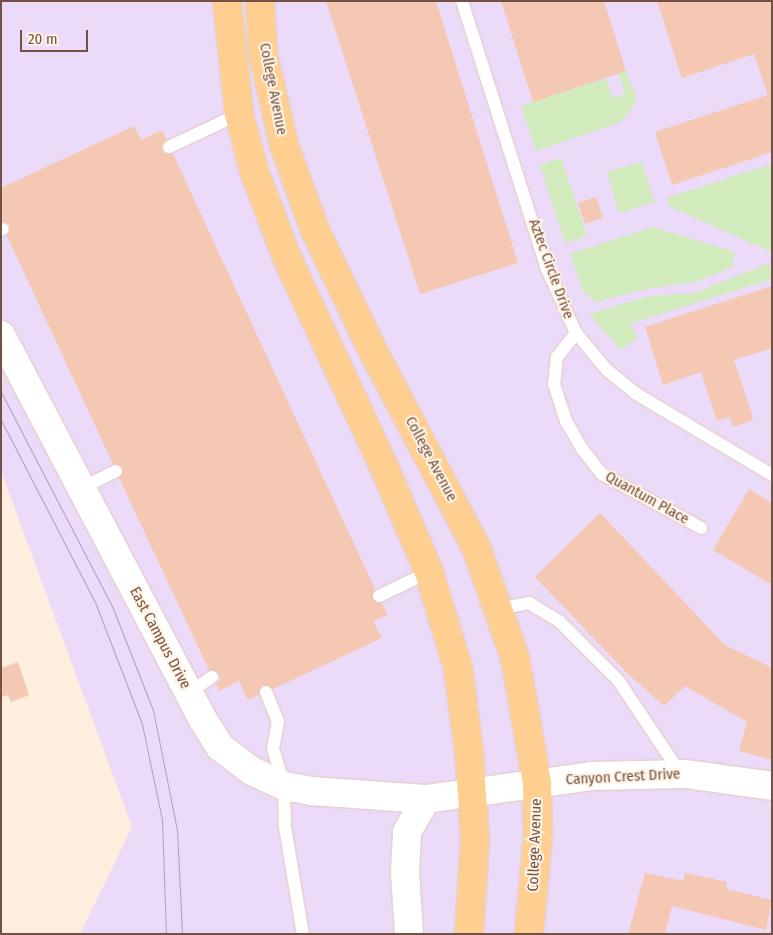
<!DOCTYPE html>
<style>
body{margin:0}
#map{position:relative;width:773px;height:935px;overflow:hidden;background:#fdeedd;font-family:"Fira Sans Condensed",sans-serif}
div>[style]{position:absolute}
.education>*{inset:0;background:#ecdaf9}
.green>*{inset:0;background:#d2ebbc}
.building>*{inset:0;background:#f4c8b3}
.roads{filter:drop-shadow(0 0 1px #e3cbbc) drop-shadow(0 0 1px #e3cbbc)}
.lane>*{height:12px;margin:-6px;padding:0 6px;transform-origin:6px;border-radius:6px;background:#fff}
.secondary>*{height:28px;margin:-14px;padding:0 14px;transform-origin:14px;border-radius:14px;background:#fff}
.primary>*{height:28px;margin:-14px;padding:0 14px;transform-origin:14px;border-radius:14px;background:#ffcf92}
.tram>*{height:1px;margin:-0.5px;padding:0 0.5px;transform-origin:0.5px;border-radius:0.5px;background:#b09dc6}
span{translate:-50% -50%;white-space:nowrap;text-align:center;line-height:1.15;-webkit-text-stroke:4px #fff3e4;paint-order:stroke}
.street-label{font-size:15px;color:#735245}
.frame{position:absolute;inset:0;border:2px solid #735245;pointer-events:none}
.scale{position:absolute;left:20px;top:30px;width:68px;height:22px;box-sizing:border-box;border:2px solid #735245;border-top:0;padding-left:6px;font-size:15px;line-height:18px;white-space:nowrap;color:#735245;-webkit-text-stroke:4px #fff3e4;paint-order:stroke}
</style>
<div id="map">
<div class="education">
<i style="clip-path:polygon(1px 1px,772px 1px,772px 934px,80px 934px,132px 827px,1px 471px)"></i>
</div>
<div class="green">
<i style="clip-path:polygon(626px 71px,637px 100px,621px 122px,536px 151px,521px 106px,606px 78px,612px 98px,625px 94px,619px 73px)"></i>
<i style="clip-path:polygon(561px 158px,587px 236px,565px 243px,540px 165px)"></i>
<i style="clip-path:polygon(642px 162px,654px 202px,619px 213px,607px 172px)"></i>
<i style="clip-path:polygon(772px 164px,772px 252px,670px 207px,667px 198px)"></i>
<i style="clip-path:polygon(653px 227px,735px 252px,732px 267px,696px 282px,650px 288px,595px 302px,583px 290px,570px 254px)"></i>
<i style="clip-path:polygon(769px 263px,772px 279px,631px 323px,637px 338px,621px 350px,589px 314px,650px 296px,695px 293px)"></i>
</div>
<div class="building">
<i style="clip-path:polygon(326px 1px,436px 1px,518px 263px,420px 294px)"></i>
<i style="clip-path:polygon(501px 1px,604px 1px,626px 71px,533px 102px)"></i>
<i style="clip-path:polygon(657px 1px,772px 1px,772px 152px,672px 185px,655px 132px,768px 95px,754px 54px,682px 78px)"></i>
<i style="clip-path:polygon(134px 126px,141px 140px,162px 130px,166px 139px,162px 150px,165px 154px,173px 154px,375px 589px,372px 599px,382px 603px,388px 615px,373px 621px,382px 638px,273px 689px,262px 685px,259px 695px,248px 700px,239px 681px,219px 691px,216px 684px,220px 680px,219px 673px,209px 670px,119px 478px,123px 468px,113px 464px,7px 236px,10px 226px,1px 221px,1px 188px)"></i>
<i style="clip-path:polygon(596px 197px,603px 218px,585px 224px,578px 203px)"></i>
<i style="clip-path:polygon(772px 286px,772px 348px,734px 360px,753px 418px,751px 421px,733px 427px,730px 417px,717px 421px,701px 372px,663px 385px,645px 327px)"></i>
<i style="clip-path:polygon(749px 489px,772px 503px,772px 585px,713px 550px)"></i>
<i style="clip-path:polygon(600px 513px,725px 645px,772px 668px,772px 760px,739px 751px,747px 722px,685px 686px,664px 706px,629px 675px,535px 577px)"></i>
<i style="clip-path:polygon(18px 662px,29px 695px,11px 702px,8px 695px,1px 697px,1px 668px)"></i>
<i style="clip-path:polygon(645px 873px,683px 881px,685px 873px,727px 882px,726px 889px,772px 900px,766px 930px,672px 906px,665px 934px,628px 934px)"></i>
</div>
<div class="roads">
<div class="lane">
<i style="left:462px;top:1px;width:281px;rotate:72.4deg"></i>
<i style="left:547px;top:269px;width:70px;rotate:65.6deg"></i>
<i style="left:576px;top:333px;width:48px;rotate:50deg"></i>
<i style="left:607px;top:370px;width:36px;rotate:39deg"></i>
<i style="left:635px;top:393px;width:160px;rotate:30.9deg"></i>
<i style="left:169px;top:147px;width:77px;rotate:-25.2deg"></i>
<i style="left:1px;top:230px;width:2px;rotate:-27deg"></i>
<i style="left:576px;top:333px;width:31px;rotate:128deg"></i>
<i style="left:557px;top:357px;width:27px;rotate:96deg"></i>
<i style="left:554px;top:384px;width:39px;rotate:72deg"></i>
<i style="left:566px;top:421px;width:34px;rotate:60deg"></i>
<i style="left:583px;top:450px;width:31px;rotate:52deg"></i>
<i style="left:602px;top:474px;width:113px;rotate:28.6deg"></i>
<i style="left:80px;top:489px;width:40px;rotate:-26.6deg"></i>
<i style="left:379px;top:596px;width:55px;rotate:-25.6deg"></i>
<i style="left:498px;top:609px;width:32px;rotate:-11deg"></i>
<i style="left:529px;top:603px;width:35px;rotate:31deg"></i>
<i style="left:559px;top:621px;width:83px;rotate:45deg"></i>
<i style="left:618px;top:680px;width:113px;rotate:56.2deg"></i>
<i style="left:266px;top:692px;width:31px;rotate:68deg"></i>
<i style="left:278px;top:721px;width:28px;rotate:100deg"></i>
<i style="left:273px;top:749px;width:39px;rotate:73deg"></i>
<i style="left:284px;top:786px;width:41px;rotate:88.6deg"></i>
<i style="left:285px;top:827px;width:109px;rotate:80.5deg"></i>
<i style="left:189px;top:693px;width:28px;rotate:-35deg"></i>
</div>
<div class="secondary">
<i style="left:1px;top:335px;width:433px;rotate:62.3deg"></i>
<i style="left:202px;top:718px;width:34px;rotate:58deg"></i>
<i style="left:220px;top:747px;width:40px;rotate:37deg"></i>
<i style="left:252px;top:771px;width:35px;rotate:25deg"></i>
<i style="left:284px;top:786px;width:27px;rotate:10deg"></i>
<i style="left:311px;top:791px;width:115px;rotate:4deg"></i>
<i style="left:426px;top:799px;width:167px;rotate:-7.9deg"></i>
<i style="left:591px;top:776px;width:95px;rotate:-1.2deg"></i>
<i style="left:686px;top:774px;width:87px;rotate:7.9deg"></i>
<i style="left:409px;top:934px;width:62px;rotate:-93.7deg"></i>
<i style="left:405px;top:872px;width:40px;rotate:-87.1deg"></i>
<i style="left:407px;top:832px;width:38px;rotate:-60deg"></i>
</div>
<div class="primary">
<i style="left:227px;top:1px;width:114px;rotate:83.9deg"></i>
<i style="left:239px;top:114px;width:62px;rotate:75.1deg"></i>
<i style="left:255px;top:174px;width:92px;rotate:69deg"></i>
<i style="left:288px;top:260px;width:228px;rotate:65.1deg"></i>
<i style="left:384px;top:467px;width:114px;rotate:66.8deg"></i>
<i style="left:429px;top:572px;width:100px;rotate:73.2deg"></i>
<i style="left:458px;top:668px;width:84px;rotate:82.5deg"></i>
<i style="left:469px;top:751px;width:89px;rotate:86.1deg"></i>
<i style="left:475px;top:840px;width:94px;rotate:93.7deg"></i>
<i style="left:260px;top:1px;width:53px;rotate:86.8deg"></i>
<i style="left:263px;top:54px;width:93px;rotate:77deg"></i>
<i style="left:284px;top:145px;width:88px;rotate:70.1deg"></i>
<i style="left:314px;top:228px;width:136px;rotate:64.4deg"></i>
<i style="left:373px;top:351px;width:221px;rotate:62.3deg"></i>
<i style="left:476px;top:547px;width:118px;rotate:70.6deg"></i>
<i style="left:515px;top:658px;width:127px;rotate:80deg"></i>
<i style="left:537px;top:783px;width:52px;rotate:88.9deg"></i>
<i style="left:538px;top:835px;width:99px;rotate:95.2deg"></i>
</div>
</div>
<div class="tram">
<i style="left:1px;top:392px;width:241px;rotate:62.6deg"></i>
<i style="left:112px;top:606px;width:112px;rotate:68.5deg"></i>
<i style="left:153px;top:710px;width:122px;rotate:78.7deg"></i>
<i style="left:177px;top:830px;width:104px;rotate:87.2deg"></i>
<i style="left:1px;top:420px;width:205px;rotate:62.7deg"></i>
<i style="left:95px;top:602px;width:131px;rotate:68.9deg"></i>
<i style="left:142px;top:724px;width:98px;rotate:78.2deg"></i>
<i style="left:162px;top:820px;width:114px;rotate:88deg"></i>
</div>
<div class="street-label">
<span style="left:273px;top:89px;rotate:79deg">College Avenue</span>
<span style="left:551px;top:269px;rotate:70deg">Aztec Circle Drive</span>
<span style="left:431px;top:459px;rotate:62deg">College Avenue</span>
<span style="left:647px;top:498px;rotate:29deg">Quantum Place</span>
<span style="left:160px;top:638px;rotate:62deg">East Campus Drive</span>
<span style="left:623px;top:777px;rotate:-3deg">Canyon Crest Drive</span>
<span style="left:535px;top:845px;rotate:-88deg">College Avenue</span>
</div>
<div class="frame"></div>
<div class="scale">20 m</div>
</div>
